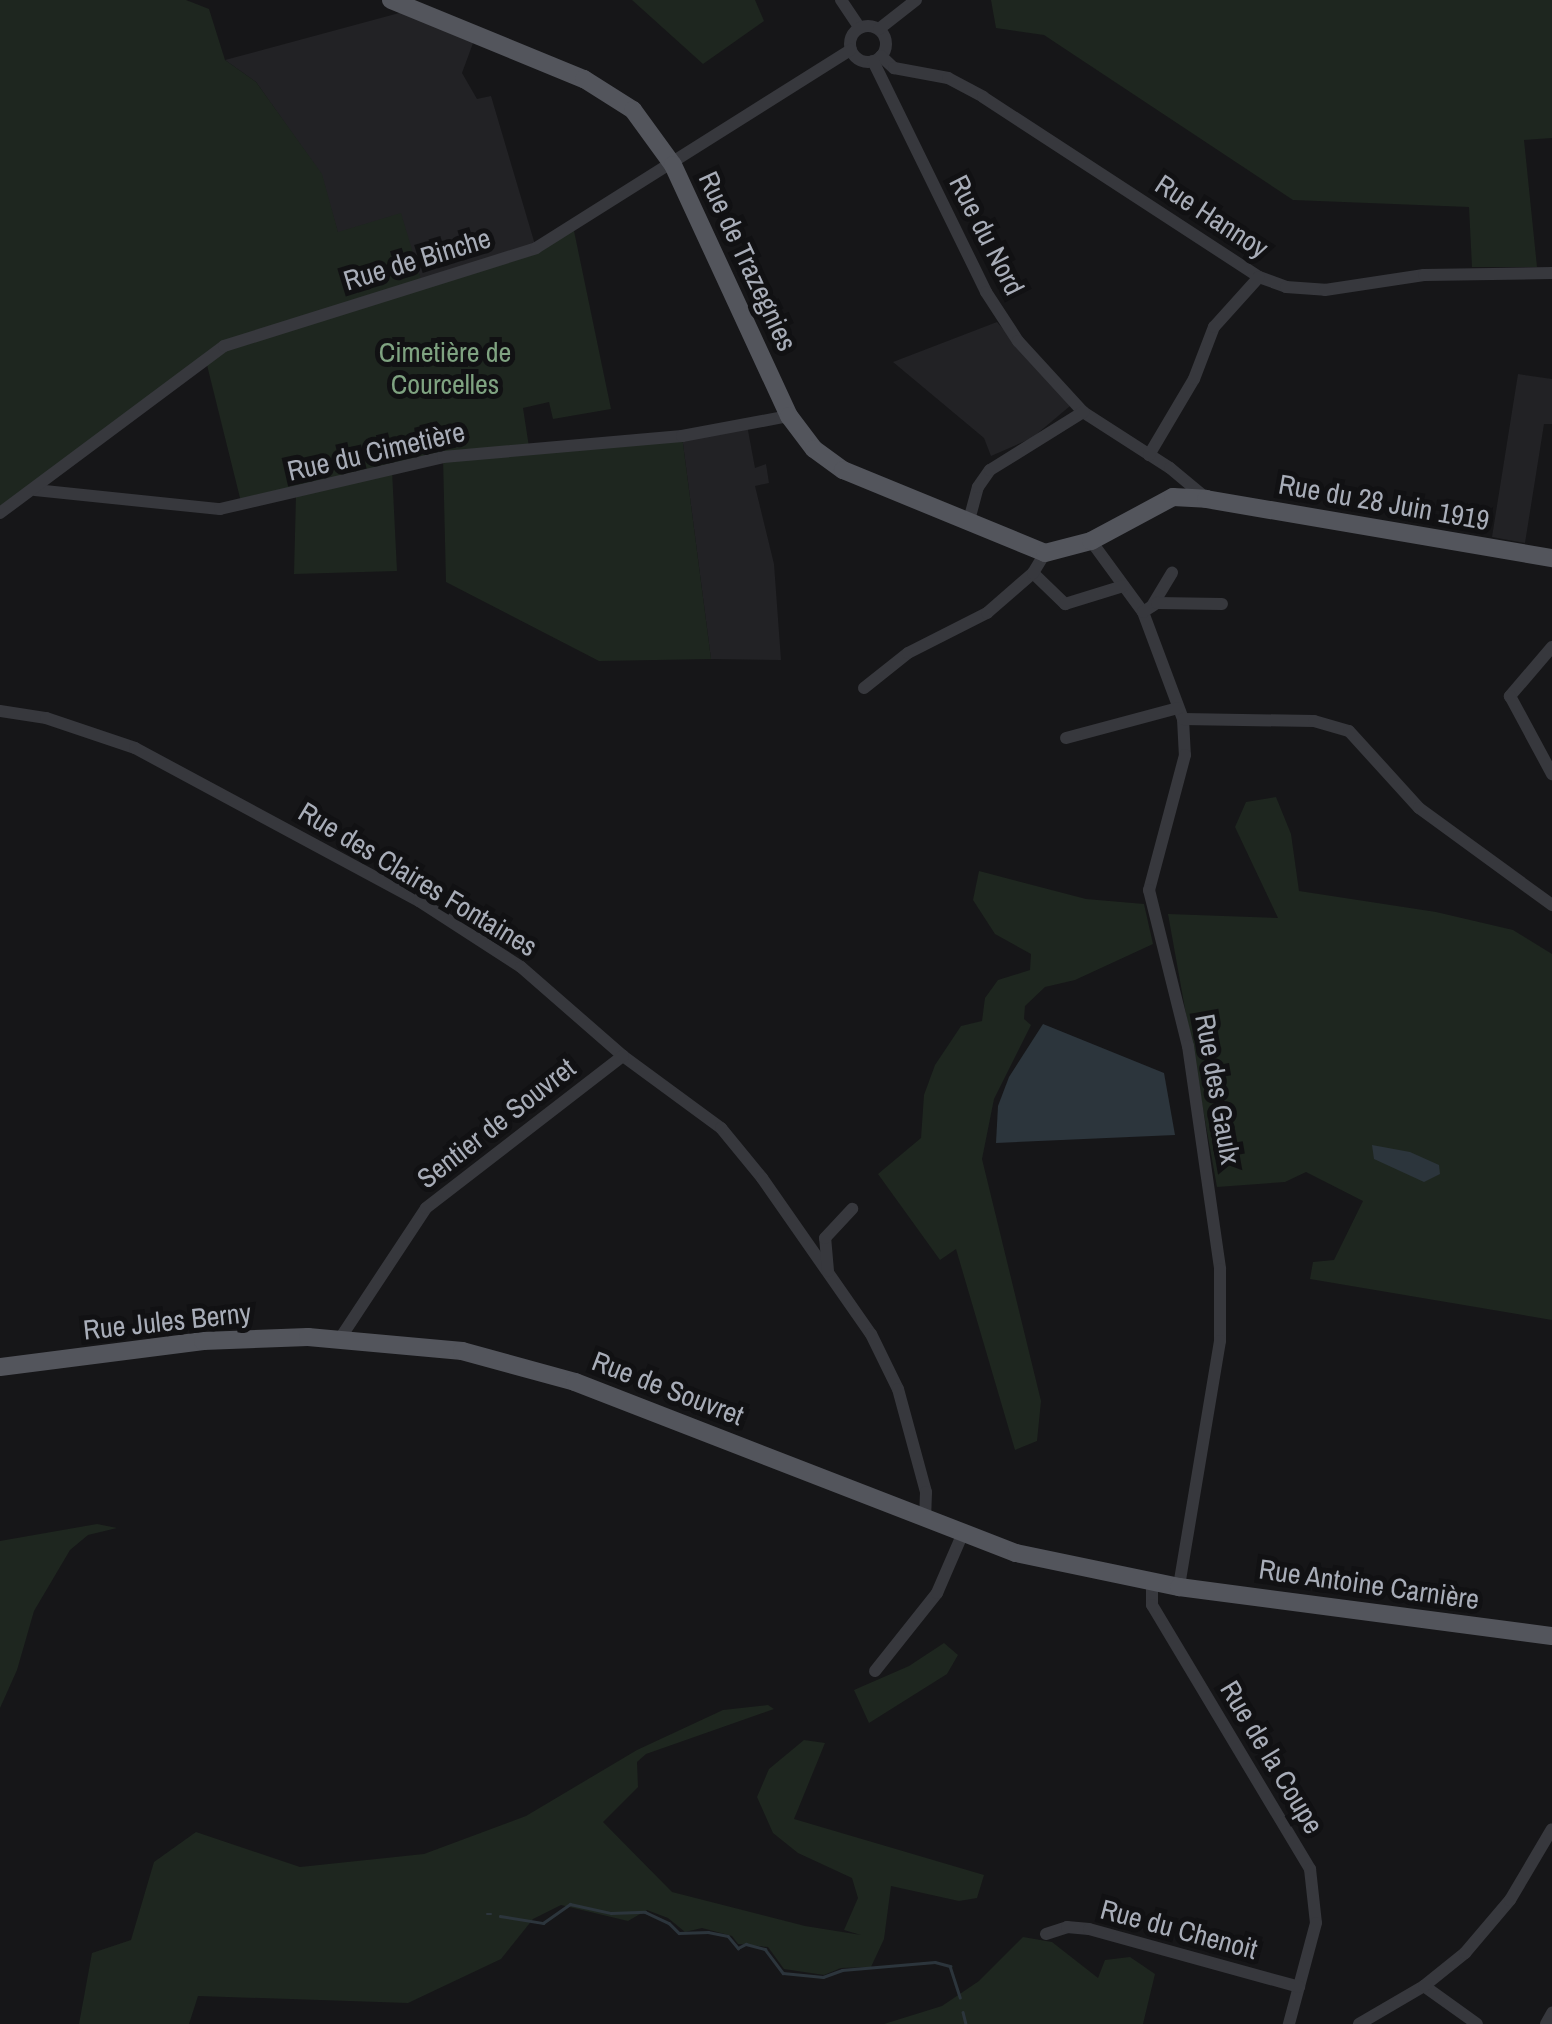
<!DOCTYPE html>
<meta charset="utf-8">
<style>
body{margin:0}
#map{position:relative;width:1552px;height:2024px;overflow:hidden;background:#161618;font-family:"Archivo Narrow",sans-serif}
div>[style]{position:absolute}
.built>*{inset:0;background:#222225}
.green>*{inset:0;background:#1e261f}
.water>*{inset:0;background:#2c353c}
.stream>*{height:2.5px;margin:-1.25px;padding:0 1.25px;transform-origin:1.25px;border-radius:1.25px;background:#2c353c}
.minor>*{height:12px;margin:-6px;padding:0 6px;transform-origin:6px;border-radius:6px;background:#37383d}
.minor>.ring{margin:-6px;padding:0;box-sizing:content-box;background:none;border:12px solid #37383d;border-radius:50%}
.major>*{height:18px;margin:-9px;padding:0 9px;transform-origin:9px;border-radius:9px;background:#53555c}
span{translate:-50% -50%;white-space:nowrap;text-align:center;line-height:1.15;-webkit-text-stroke:10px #111113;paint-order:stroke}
.street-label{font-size:28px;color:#a8adb8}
.park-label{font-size:28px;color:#7fa381}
</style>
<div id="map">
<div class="built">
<i style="clip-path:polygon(414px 9px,476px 35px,462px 73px,477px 99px,491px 96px,536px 248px,422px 284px,338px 233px,321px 174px,256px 82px,225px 60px)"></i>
<i style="clip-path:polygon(997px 322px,1070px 406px,1032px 438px,991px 456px,984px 438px,893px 362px)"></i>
<i style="clip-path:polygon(1518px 374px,1552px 379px,1552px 424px,1544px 424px,1525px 543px,1492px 537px)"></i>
<i style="clip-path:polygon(747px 425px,755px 468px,766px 464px,769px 483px,755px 486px,774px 564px,781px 660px,711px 659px,682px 436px)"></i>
</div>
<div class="green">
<i style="clip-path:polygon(0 0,186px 0,209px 9px,225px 60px,256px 82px,322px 174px,338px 232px,401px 213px,422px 283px,536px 248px,573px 226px,611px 409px,553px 419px,549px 402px,523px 408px,529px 447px,682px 436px,711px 659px,599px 661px,446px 582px,443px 457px,392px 470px,397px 571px,294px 574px,296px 495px,242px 506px,205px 357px,0 513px)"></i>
<i style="clip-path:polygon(632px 0,755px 0,764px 21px,703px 64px)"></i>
<i style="clip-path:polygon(991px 0,1552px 0,1552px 138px,1524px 140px,1537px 267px,1472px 267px,1469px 207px,1293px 200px,1044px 35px,996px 28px)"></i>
<i style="clip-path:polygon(1276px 797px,1291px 834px,1299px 891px,1436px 912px,1513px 930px,1552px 954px,1552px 1320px,1310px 1279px,1313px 1262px,1334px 1260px,1363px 1201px,1306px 1172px,1285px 1182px,1217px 1187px,1168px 914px,1278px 918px,1235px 827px,1246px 802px)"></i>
<i style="clip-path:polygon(979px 871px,1086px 899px,1144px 904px,1153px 944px,1075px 980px,1045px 987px,1025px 1006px,1024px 1019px,1031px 1025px,994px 1099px,982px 1159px,1041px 1401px,1037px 1441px,1015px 1450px,956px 1249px,940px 1260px,878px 1174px,921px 1138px,924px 1095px,935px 1065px,961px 1026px,982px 1021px,985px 998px,998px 980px,1030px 970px,1031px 954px,995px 934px,973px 900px)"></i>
<i style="clip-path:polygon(97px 1524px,117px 1528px,88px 1535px,70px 1550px,34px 1611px,17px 1670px,0 1708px,0 1541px)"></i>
<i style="clip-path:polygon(944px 1643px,958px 1655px,947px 1674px,869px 1723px,854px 1690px,909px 1666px)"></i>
<i style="clip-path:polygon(768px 1705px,774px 1709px,646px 1754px,637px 1762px,638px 1787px,603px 1822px,672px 1892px,805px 1926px,861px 1935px,844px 1930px,858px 1898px,852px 1878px,798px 1853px,773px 1833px,757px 1797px,769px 1769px,804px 1740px,825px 1743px,794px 1819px,984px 1875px,977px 1898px,959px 1901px,891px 1886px,884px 1939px,871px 1967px,841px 1968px,824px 1975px,784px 1969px,768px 1947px,738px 1944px,732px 1936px,702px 1928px,685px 1932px,668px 1918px,647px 1910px,628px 1921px,561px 1905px,533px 1919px,501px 1959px,408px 2003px,198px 1996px,189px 2024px,79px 2024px,92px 1953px,131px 1940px,154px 1862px,196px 1832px,300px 1867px,424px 1854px,526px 1816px,637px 1750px,723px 1710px)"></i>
<i style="clip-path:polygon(1023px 1937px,1052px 1942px,1098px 1978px,1105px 1960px,1130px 1957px,1155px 1974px,1143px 2024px,884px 2024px,942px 2006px,979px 1981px)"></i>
</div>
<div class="water">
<i style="clip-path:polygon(1043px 1024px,1164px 1073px,1175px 1135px,996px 1143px,998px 1106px,1009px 1077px)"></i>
<i style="clip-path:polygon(1372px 1145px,1410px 1152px,1439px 1165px,1440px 1174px,1424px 1182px,1374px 1159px)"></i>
</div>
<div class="stream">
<i style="left:487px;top:1914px;width:4px"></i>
<i style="left:500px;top:1916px;width:44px;rotate:9.2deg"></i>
<i style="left:543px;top:1923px;width:33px;rotate:-35deg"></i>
<i style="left:570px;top:1904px;width:42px;rotate:12.4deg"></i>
<i style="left:611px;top:1913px;width:34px;rotate:-2deg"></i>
<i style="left:645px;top:1912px;width:26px;rotate:25deg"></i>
<i style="left:669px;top:1923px;width:14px;rotate:45deg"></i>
<i style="left:679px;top:1933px;width:29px;rotate:-2deg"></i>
<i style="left:708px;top:1932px;width:20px;rotate:11deg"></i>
<i style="left:728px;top:1936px;width:16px;rotate:50deg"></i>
<i style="left:738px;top:1948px;width:9px;rotate:-27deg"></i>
<i style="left:746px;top:1944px;width:20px;rotate:15deg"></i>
<i style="left:765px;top:1949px;width:30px;rotate:53deg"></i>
<i style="left:783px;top:1973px;width:40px;rotate:5.7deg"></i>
<i style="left:823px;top:1977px;width:20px;rotate:-20deg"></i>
<i style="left:842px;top:1970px;width:93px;rotate:-4.9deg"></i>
<i style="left:935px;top:1962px;width:16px;rotate:15deg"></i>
<i style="left:950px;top:1966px;width:33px;rotate:72deg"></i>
<i style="left:963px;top:2012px;width:12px;rotate:76deg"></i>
</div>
<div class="minor">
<i style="left:841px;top:0;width:32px;rotate:56deg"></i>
<i class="ring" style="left:850px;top:26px;width:24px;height:24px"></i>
<i style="left:879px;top:29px;width:47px;rotate:-38.1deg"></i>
<i style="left:881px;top:56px;width:18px;rotate:43deg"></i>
<i style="left:894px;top:68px;width:55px;rotate:10.5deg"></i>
<i style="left:948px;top:78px;width:40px;rotate:28deg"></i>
<i style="left:983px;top:97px;width:330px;rotate:33.1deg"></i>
<i style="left:1259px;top:277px;width:29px;rotate:20deg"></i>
<i style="left:1286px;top:287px;width:39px;rotate:4deg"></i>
<i style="left:1325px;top:290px;width:100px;rotate:-8.6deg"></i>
<i style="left:1424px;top:275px;width:128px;rotate:-0.9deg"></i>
<i style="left:873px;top:61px;width:257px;rotate:63.9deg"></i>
<i style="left:986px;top:292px;width:59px;rotate:56.9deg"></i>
<i style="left:1018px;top:341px;width:96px;rotate:47.5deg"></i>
<i style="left:1083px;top:412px;width:103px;rotate:32.8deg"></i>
<i style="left:1170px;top:468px;width:47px;rotate:39.8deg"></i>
<i style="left:1149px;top:455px;width:88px;rotate:-59.4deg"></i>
<i style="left:1194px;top:379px;width:56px;rotate:-69deg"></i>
<i style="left:1214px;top:327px;width:67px;rotate:-48deg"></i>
<i style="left:35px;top:490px;width:186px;rotate:5.9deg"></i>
<i style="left:220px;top:509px;width:229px;rotate:-13.1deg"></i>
<i style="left:443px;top:457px;width:240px;rotate:-5deg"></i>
<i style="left:682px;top:436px;width:109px;rotate:-10.6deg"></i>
<i style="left:0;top:513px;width:279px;rotate:-36.7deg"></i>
<i style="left:224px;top:346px;width:327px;rotate:-17.4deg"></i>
<i style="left:536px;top:248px;width:372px;rotate:-32.2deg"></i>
<i style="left:968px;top:524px;width:38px;rotate:-75deg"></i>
<i style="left:978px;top:487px;width:21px;rotate:-55deg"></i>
<i style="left:990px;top:470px;width:110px;rotate:-31.9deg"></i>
<i style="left:1091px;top:541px;width:88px;rotate:53.8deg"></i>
<i style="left:1143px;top:612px;width:114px;rotate:69.5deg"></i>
<i style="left:1183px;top:719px;width:36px;rotate:87deg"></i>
<i style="left:1185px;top:755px;width:140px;rotate:104.9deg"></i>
<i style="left:1149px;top:890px;width:161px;rotate:76deg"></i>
<i style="left:1188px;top:1046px;width:225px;rotate:81.8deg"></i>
<i style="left:1220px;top:1269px;width:72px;rotate:90deg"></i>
<i style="left:1220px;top:1341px;width:249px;rotate:99.5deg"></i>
<i style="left:1033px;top:573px;width:45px;rotate:44.1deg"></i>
<i style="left:1065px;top:604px;width:61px;rotate:-17.2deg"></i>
<i style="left:1152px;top:606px;width:39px;rotate:-59deg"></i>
<i style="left:1143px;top:612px;width:17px;rotate:-33deg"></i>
<i style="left:1157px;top:603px;width:65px;rotate:0.9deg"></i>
<i style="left:1552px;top:647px;width:65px;rotate:130.6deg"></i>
<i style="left:1510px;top:696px;width:89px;rotate:61.7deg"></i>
<i style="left:864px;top:688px;width:56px;rotate:-38.5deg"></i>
<i style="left:908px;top:653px;width:89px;rotate:-26.9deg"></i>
<i style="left:987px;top:613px;width:61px;rotate:-41deg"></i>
<i style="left:1033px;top:573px;width:23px;rotate:-59deg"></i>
<i style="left:0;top:711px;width:47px;rotate:8.7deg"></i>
<i style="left:46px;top:718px;width:94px;rotate:18.6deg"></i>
<i style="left:135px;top:748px;width:323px;rotate:28.3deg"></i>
<i style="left:419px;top:901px;width:121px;rotate:32.9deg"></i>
<i style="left:521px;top:967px;width:135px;rotate:41.1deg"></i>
<i style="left:623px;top:1056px;width:122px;rotate:36.3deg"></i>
<i style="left:721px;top:1128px;width:65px;rotate:50.6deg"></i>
<i style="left:762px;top:1178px;width:190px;rotate:55.1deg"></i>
<i style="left:871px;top:1334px;width:61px;rotate:63.9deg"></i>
<i style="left:898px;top:1389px;width:107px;rotate:74.8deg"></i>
<i style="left:926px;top:1492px;width:26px;rotate:92deg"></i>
<i style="left:1183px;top:719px;width:131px;rotate:0.9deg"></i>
<i style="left:1314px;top:721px;width:36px;rotate:16deg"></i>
<i style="left:1349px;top:731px;width:104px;rotate:47.7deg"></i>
<i style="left:1419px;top:808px;width:165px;rotate:36.1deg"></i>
<i style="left:1066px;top:738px;width:116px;rotate:-15deg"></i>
<i style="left:828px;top:1271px;width:33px;rotate:-95deg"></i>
<i style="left:825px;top:1238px;width:40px;rotate:-47deg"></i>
<i style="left:341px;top:1337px;width:154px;rotate:-56.6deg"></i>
<i style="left:426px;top:1208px;width:249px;rotate:-37.7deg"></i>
<i style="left:1152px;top:1582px;width:23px;rotate:90deg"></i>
<i style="left:1152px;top:1605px;width:308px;rotate:59.1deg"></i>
<i style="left:1310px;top:1869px;width:54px;rotate:83.7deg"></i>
<i style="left:1316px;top:1923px;width:105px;rotate:105deg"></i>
<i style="left:875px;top:1671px;width:100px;rotate:-51.5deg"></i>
<i style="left:937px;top:1593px;width:65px;rotate:-66.6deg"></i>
<i style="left:1046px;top:1934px;width:22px;rotate:-18deg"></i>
<i style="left:1067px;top:1927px;width:22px;rotate:5deg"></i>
<i style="left:1089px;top:1929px;width:218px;rotate:15.4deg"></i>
<i style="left:1424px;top:1986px;width:65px;rotate:35.6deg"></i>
<i style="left:1359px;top:2024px;width:75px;rotate:-30.3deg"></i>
<i style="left:1424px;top:1986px;width:53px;rotate:-38.8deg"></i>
<i style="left:1465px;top:1953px;width:70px;rotate:-49.7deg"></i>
<i style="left:1510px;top:1900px;width:82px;rotate:-59.4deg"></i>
<i style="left:1546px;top:2024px;width:13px;rotate:-61deg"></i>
</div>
<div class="major">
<i style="left:391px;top:0;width:209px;rotate:22.3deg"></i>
<i style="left:584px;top:79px;width:58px;rotate:32.3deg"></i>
<i style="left:633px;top:110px;width:68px;rotate:54deg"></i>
<i style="left:673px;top:165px;width:277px;rotate:65.2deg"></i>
<i style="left:789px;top:416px;width:41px;rotate:52.9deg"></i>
<i style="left:814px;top:449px;width:36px;rotate:36deg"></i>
<i style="left:843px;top:470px;width:218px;rotate:22.3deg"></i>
<i style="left:1045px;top:553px;width:48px;rotate:-14.6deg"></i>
<i style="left:1091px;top:541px;width:93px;rotate:-28.2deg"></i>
<i style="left:1173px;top:497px;width:33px;rotate:3deg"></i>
<i style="left:1206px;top:499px;width:351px;rotate:9.7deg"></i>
<i style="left:0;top:1367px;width:205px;rotate:-7.3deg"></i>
<i style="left:203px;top:1341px;width:105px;rotate:-2.2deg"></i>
<i style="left:308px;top:1337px;width:155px;rotate:5.2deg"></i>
<i style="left:462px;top:1351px;width:117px;rotate:15.3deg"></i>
<i style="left:575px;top:1382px;width:473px;rotate:21.2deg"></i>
<i style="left:1016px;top:1553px;width:167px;rotate:11.8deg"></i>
<i style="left:1179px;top:1587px;width:376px;rotate:7.5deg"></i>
</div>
<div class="street-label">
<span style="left:1212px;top:216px;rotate:33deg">Rue Hannoy</span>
<span style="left:987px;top:235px;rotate:63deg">Rue du Nord</span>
<span style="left:417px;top:259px;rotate:-17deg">Rue de Binche</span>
<span style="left:748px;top:261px;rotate:65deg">Rue de Trazegnies</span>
<span style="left:376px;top:451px;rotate:-13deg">Rue du Cimetière</span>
<span style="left:1384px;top:502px;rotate:10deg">Rue du 28 Juin 1919</span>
<span style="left:418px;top:879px;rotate:31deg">Rue des Claires Fontaines</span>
<span style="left:1218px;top:1089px;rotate:80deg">Rue des Gaulx</span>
<span style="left:496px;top:1123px;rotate:-38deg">Sentier de Souvret</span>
<span style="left:167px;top:1321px;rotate:-6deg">Rue Jules Berny</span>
<span style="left:668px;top:1388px;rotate:21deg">Rue de Souvret</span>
<span style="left:1369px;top:1584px;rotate:8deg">Rue Antoine Carnière</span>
<span style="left:1272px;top:1757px;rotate:59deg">Rue de la Coupe</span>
<span style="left:1179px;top:1929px;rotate:15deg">Rue du Chenoit</span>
</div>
<div class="park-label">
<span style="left:445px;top:368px">Cimetière de<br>Courcelles</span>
</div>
</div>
